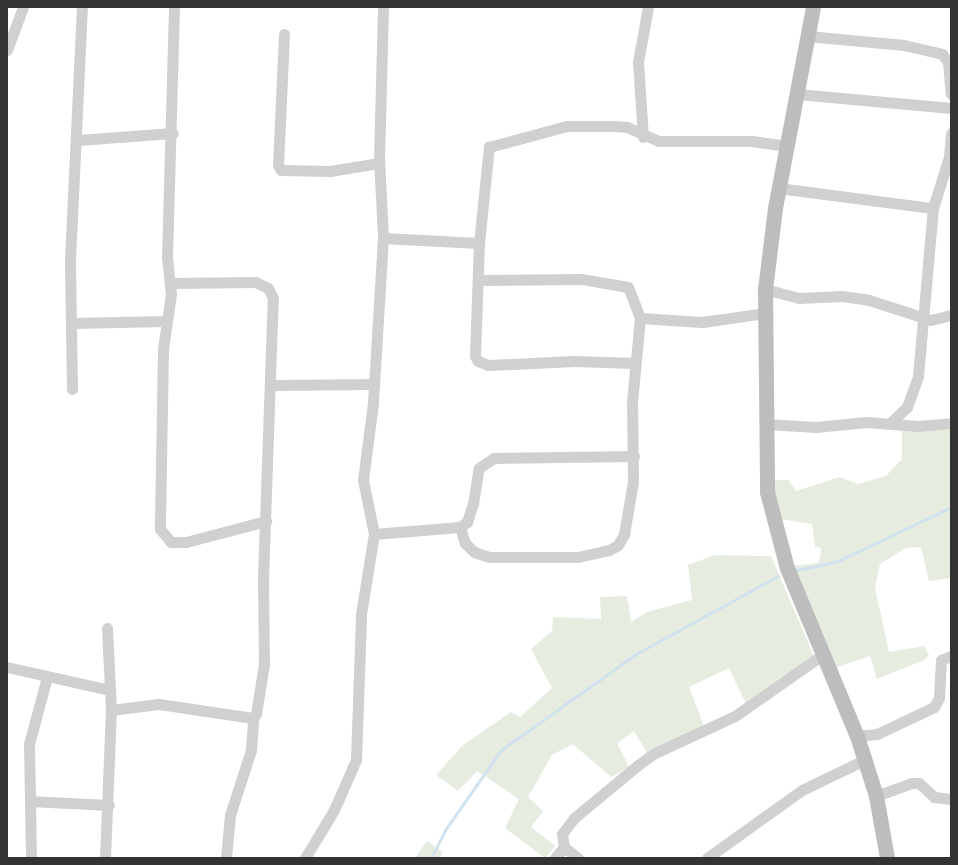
<!DOCTYPE html>
<style>
body{margin:0}
#map{position:relative;width:958px;height:865px;overflow:hidden;background:#fff;font-family:"Work Sans",sans-serif}
div>[style]{position:absolute}
.green>*{inset:0;background:#e6ecdf}
.stream>*{height:3px;margin:-1.5px;padding:0 1.5px;transform-origin:1.5px;border-radius:1.5px;background:#cfe2ee}
.street>*{height:11px;margin:-5.5px;padding:0 5.5px;transform-origin:5.5px;border-radius:5.5px;background:#d0d0d0}
.secondary>*{height:15px;margin:-7.5px;padding:0 7.5px;transform-origin:7.5px;border-radius:7.5px;background:#bdbdbd}
span{translate:-50% -50%;white-space:nowrap;text-align:center;line-height:1.15;-webkit-text-stroke:4px #fff;paint-order:stroke}
.frame{position:absolute;inset:0;border:8px solid #333;pointer-events:none}
</style>
<div id="map">
<div class="green">
<i style="clip-path:polygon(951px 428px,951px 578px,929px 581px,921px 547px,906px 548px,880px 564px,875px 588px,889px 652px,924px 646px,929px 655px,924px 660px,877px 679px,870px 656px,835px 668px,792px 566px,819px 563px,821px 548px,815px 547px,812px 524px,779px 519px,773px 480px,788px 480px,796px 491px,840px 477px,858px 484px,886px 476px,902px 459px,902px 431px)"></i>
<i style="clip-path:polygon(715px 555px,771px 556px,816px 661px,748px 708px,729px 668px,689px 687px,704px 726px,647px 753px,634px 731px,617px 743px,629px 767px,611px 777px,573px 744px,552px 755px,528px 797px,543px 811px,531px 827px,555px 846px,545px 858px,505px 828px,519px 799px,477px 771px,458px 791px,436px 775px,463px 745px,511px 712px,520px 717px,552px 688px,531px 649px,552px 631px,553px 617px,601px 619px,600px 597px,627px 596px,631px 622px,647px 612px,692px 600px,688px 565px)"></i>
<i style="clip-path:polygon(427px 841px,443px 852px,440px 858px,415px 858px)"></i>
</div>
<div class="stream">
<i style="left:793px;top:571px;width:46px;rotate:-12.5deg"></i>
<i style="left:838px;top:561px;width:125px;rotate:-25.5deg"></i>
<i style="left:431px;top:858px;width:31px;rotate:-63deg"></i>
<i style="left:445px;top:830px;width:98px;rotate:-55deg"></i>
<i style="left:501px;top:750px;width:166px;rotate:-35.4deg"></i>
<i style="left:636px;top:654px;width:162px;rotate:-28.8deg"></i>
</div>
<div class="street">
<i style="left:174px;top:7px;width:250px;rotate:91.6deg"></i>
<i style="left:167px;top:257px;width:37px;rotate:84deg"></i>
<i style="left:171px;top:294px;width:56px;rotate:98.3deg"></i>
<i style="left:163px;top:349px;width:180px;rotate:91deg"></i>
<i style="left:160px;top:529px;width:17px;rotate:50deg"></i>
<i style="left:171px;top:542px;width:15px"></i>
<i style="left:186px;top:542px;width:83px;rotate:-14.7deg"></i>
<i style="left:383px;top:7px;width:151px;rotate:91.5deg"></i>
<i style="left:379px;top:158px;width:80px;rotate:87.1deg"></i>
<i style="left:284px;top:34px;width:131px;rotate:92.6deg"></i>
<i style="left:278px;top:165px;width:6px;rotate:59deg"></i>
<i style="left:281px;top:170px;width:49px;rotate:1.2deg"></i>
<i style="left:330px;top:171px;width:50px;rotate:-9.3deg"></i>
<i style="left:808px;top:36px;width:96px;rotate:5.4deg"></i>
<i style="left:904px;top:45px;width:39px;rotate:13deg"></i>
<i style="left:942px;top:54px;width:10px;rotate:53deg"></i>
<i style="left:948px;top:62px;width:32px;rotate:85deg"></i>
<i style="left:7px;top:50px;width:46px;rotate:-69.6deg"></i>
<i style="left:797px;top:94px;width:155px;rotate:5.2deg"></i>
<i style="left:643px;top:137px;width:75px;rotate:-93.8deg"></i>
<i style="left:638px;top:62px;width:56px;rotate:-79.7deg"></i>
<i style="left:78px;top:140px;width:95px;rotate:-4.2deg"></i>
<i style="left:778px;top:188px;width:156px;rotate:7.4deg"></i>
<i style="left:479px;top:243px;width:96px;rotate:-177deg"></i>
<i style="left:383px;top:238px;width:165px;rotate:93.5deg"></i>
<i style="left:373px;top:403px;width:78px;rotate:97.4deg"></i>
<i style="left:363px;top:480px;width:55px;rotate:78.5deg"></i>
<i style="left:374px;top:534px;width:86px;rotate:-4.7deg"></i>
<i style="left:460px;top:527px;width:9px;rotate:-36deg"></i>
<i style="left:467px;top:522px;width:19px;rotate:-72deg"></i>
<i style="left:473px;top:504px;width:36px;rotate:-81deg"></i>
<i style="left:479px;top:468px;width:18px;rotate:-34deg"></i>
<i style="left:494px;top:458px;width:140px;rotate:-0.8deg"></i>
<i style="left:765px;top:289px;width:35px;rotate:15deg"></i>
<i style="left:799px;top:298px;width:43px;rotate:-2.7deg"></i>
<i style="left:842px;top:296px;width:27px;rotate:8deg"></i>
<i style="left:869px;top:300px;width:65px;rotate:17.9deg"></i>
<i style="left:931px;top:320px;width:21px;rotate:-14deg"></i>
<i style="left:640px;top:318px;width:62px;rotate:3.7deg"></i>
<i style="left:702px;top:322px;width:64px;rotate:-8.1deg"></i>
<i style="left:71px;top:323px;width:95px;rotate:-1.2deg"></i>
<i style="left:635px;top:363px;width:61px;rotate:-178.1deg"></i>
<i style="left:574px;top:361px;width:86px;rotate:177.3deg"></i>
<i style="left:488px;top:365px;width:11px;rotate:-158deg"></i>
<i style="left:478px;top:361px;width:6px;rotate:-121deg"></i>
<i style="left:475px;top:356px;width:113px;rotate:-88deg"></i>
<i style="left:479px;top:243px;width:97px;rotate:-84.1deg"></i>
<i style="left:489px;top:147px;width:81px;rotate:-15.1deg"></i>
<i style="left:567px;top:126px;width:47px"></i>
<i style="left:614px;top:126px;width:13px;rotate:4deg"></i>
<i style="left:627px;top:127px;width:34px;rotate:24deg"></i>
<i style="left:658px;top:141px;width:94px"></i>
<i style="left:752px;top:141px;width:34px;rotate:8deg"></i>
<i style="left:273px;top:385px;width:101px;rotate:-0.6deg"></i>
<i style="left:72px;top:389px;width:129px;rotate:-90.9deg"></i>
<i style="left:70px;top:260px;width:253px;rotate:-87.3deg"></i>
<i style="left:891px;top:422px;width:22px;rotate:-43deg"></i>
<i style="left:907px;top:407px;width:33px;rotate:-70deg"></i>
<i style="left:918px;top:376px;width:169px;rotate:-84.9deg"></i>
<i style="left:933px;top:208px;width:53px;rotate:-72.6deg"></i>
<i style="left:949px;top:157px;width:24px;rotate:-85deg"></i>
<i style="left:765px;top:424px;width:51px;rotate:3.4deg"></i>
<i style="left:816px;top:427px;width:50px;rotate:-5.7deg"></i>
<i style="left:866px;top:422px;width:52px;rotate:4.4deg"></i>
<i style="left:918px;top:426px;width:33px;rotate:-5deg"></i>
<i style="left:460px;top:527px;width:17px;rotate:73deg"></i>
<i style="left:465px;top:543px;width:13px;rotate:45deg"></i>
<i style="left:474px;top:552px;width:16px;rotate:18deg"></i>
<i style="left:489px;top:557px;width:89px"></i>
<i style="left:578px;top:557px;width:32px;rotate:-13deg"></i>
<i style="left:609px;top:550px;width:10px;rotate:-29deg"></i>
<i style="left:618px;top:545px;width:13px;rotate:-61deg"></i>
<i style="left:624px;top:534px;width:53px;rotate:-80.2deg"></i>
<i style="left:633px;top:482px;width:80px;rotate:-90.7deg"></i>
<i style="left:632px;top:402px;width:84px;rotate:-84.6deg"></i>
<i style="left:640px;top:318px;width:33px;rotate:-111deg"></i>
<i style="left:628px;top:287px;width:48px;rotate:-170.3deg"></i>
<i style="left:581px;top:279px;width:103px;rotate:179.4deg"></i>
<i style="left:7px;top:667px;width:106px;rotate:12.6deg"></i>
<i style="left:111px;top:710px;width:48px;rotate:-7.1deg"></i>
<i style="left:159px;top:704px;width:95px;rotate:8.5deg"></i>
<i style="left:253px;top:718px;width:5px;rotate:-53deg"></i>
<i style="left:256px;top:714px;width:51px;rotate:-80.9deg"></i>
<i style="left:264px;top:664px;width:86px;rotate:-90.7deg"></i>
<i style="left:263px;top:578px;width:280px;rotate:-88deg"></i>
<i style="left:273px;top:298px;width:11px;rotate:-117deg"></i>
<i style="left:268px;top:288px;width:14px;rotate:-155deg"></i>
<i style="left:255px;top:282px;width:83px;rotate:179.3deg"></i>
<i style="left:857px;top:736px;width:20px;rotate:-6deg"></i>
<i style="left:877px;top:734px;width:63px;rotate:-25.3deg"></i>
<i style="left:934px;top:707px;width:10px;rotate:-61deg"></i>
<i style="left:939px;top:698px;width:38px;rotate:-87deg"></i>
<i style="left:941px;top:660px;width:11px;rotate:-22deg"></i>
<i style="left:876px;top:796px;width:37px;rotate:-20deg"></i>
<i style="left:911px;top:783px;width:8px"></i>
<i style="left:919px;top:783px;width:21px;rotate:43deg"></i>
<i style="left:934px;top:797px;width:17px;rotate:7deg"></i>
<i style="left:30px;top:801px;width:79px;rotate:2.9deg"></i>
<i style="left:31px;top:858px;width:114px;rotate:-91deg"></i>
<i style="left:29px;top:744px;width:69px;rotate:-75deg"></i>
<i style="left:105px;top:858px;width:148px;rotate:-87.7deg"></i>
<i style="left:111px;top:710px;width:82px;rotate:-92.8deg"></i>
<i style="left:226px;top:858px;width:43px;rotate:-84.7deg"></i>
<i style="left:230px;top:815px;width:68px;rotate:-72.1deg"></i>
<i style="left:251px;top:750px;width:32px;rotate:-86deg"></i>
<i style="left:305px;top:858px;width:56px;rotate:-58.9deg"></i>
<i style="left:334px;top:810px;width:55px;rotate:-66.3deg"></i>
<i style="left:356px;top:760px;width:146px;rotate:-88deg"></i>
<i style="left:361px;top:614px;width:81px;rotate:-80.8deg"></i>
<i style="left:555px;top:858px;width:14px;rotate:-51deg"></i>
<i style="left:578px;top:858px;width:18px;rotate:-142deg"></i>
<i style="left:564px;top:847px;width:13px;rotate:-99deg"></i>
<i style="left:562px;top:834px;width:20px;rotate:-53deg"></i>
<i style="left:574px;top:818px;width:83px;rotate:-39.6deg"></i>
<i style="left:638px;top:765px;width:19px;rotate:-36deg"></i>
<i style="left:653px;top:754px;width:90px;rotate:-24.9deg"></i>
<i style="left:735px;top:716px;width:106px;rotate:-35deg"></i>
<i style="left:707px;top:858px;width:117px;rotate:-35.6deg"></i>
<i style="left:802px;top:790px;width:69px;rotate:-25.8deg"></i>
</div>
<div class="secondary">
<i style="left:813px;top:7px;width:205px;rotate:100.7deg"></i>
<i style="left:775px;top:208px;width:82px;rotate:97deg"></i>
<i style="left:765px;top:289px;width:203px;rotate:89.4deg"></i>
<i style="left:767px;top:492px;width:79px;rotate:75.3deg"></i>
<i style="left:787px;top:568px;width:182px;rotate:67.4deg"></i>
<i style="left:857px;top:736px;width:63px;rotate:72.4deg"></i>
<i style="left:876px;top:796px;width:63px;rotate:79.9deg"></i>
</div>
<div class="frame"></div>
</div>
